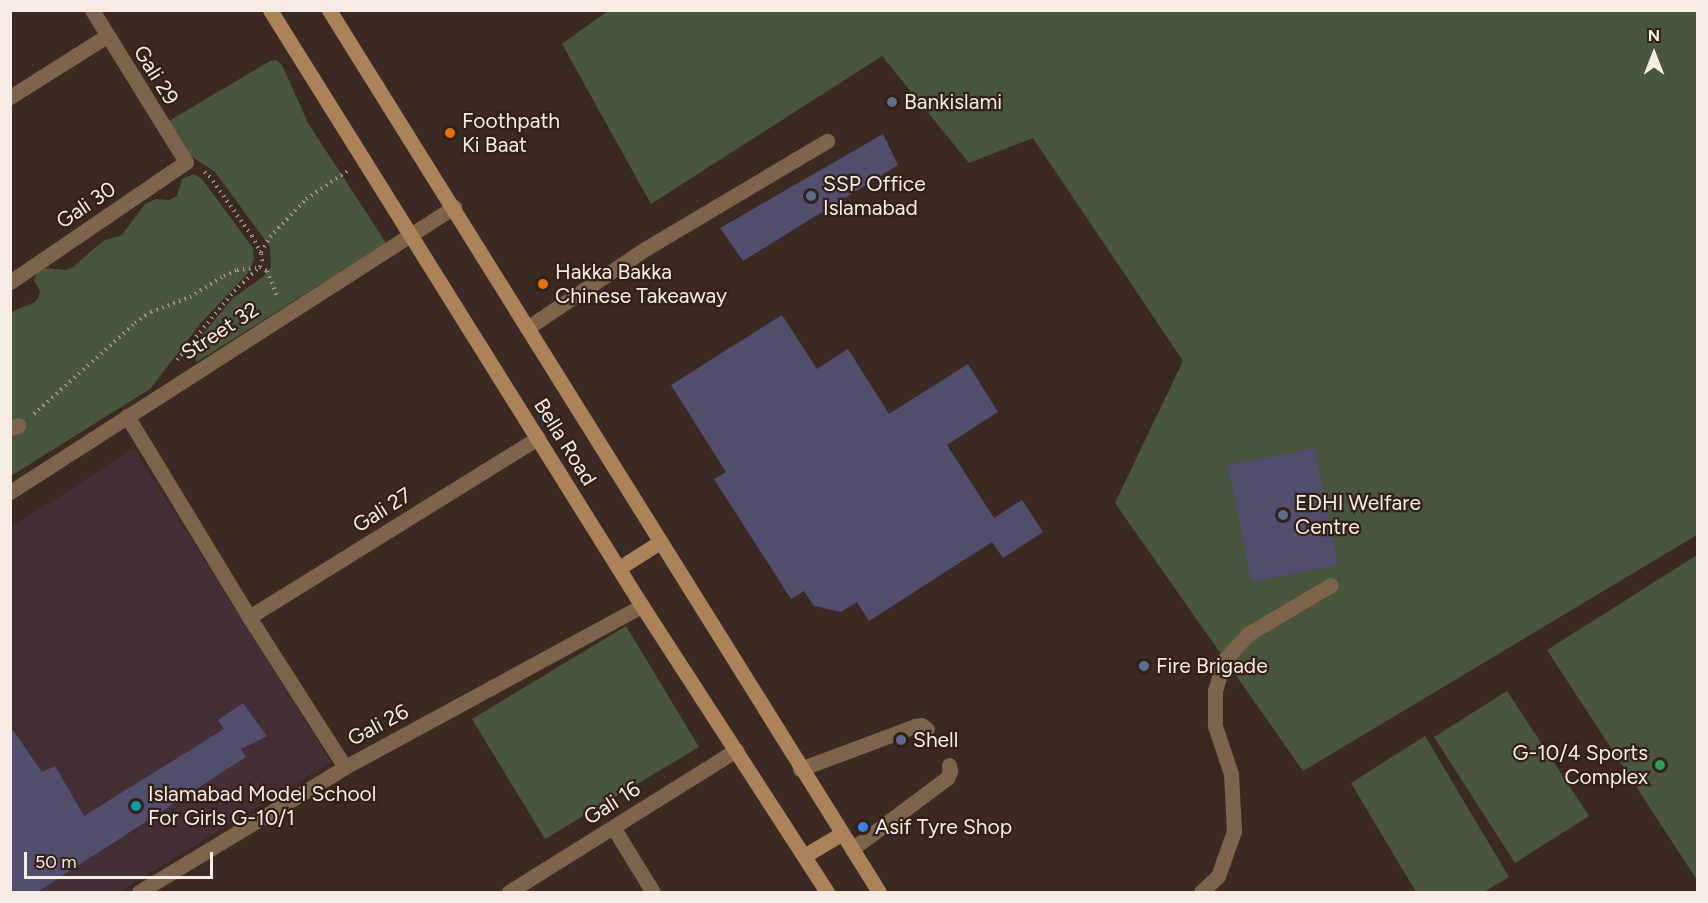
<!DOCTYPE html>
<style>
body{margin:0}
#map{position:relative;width:1708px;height:903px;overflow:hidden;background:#3b2a23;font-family:Figtree,sans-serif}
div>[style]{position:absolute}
.education>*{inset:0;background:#433037}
.green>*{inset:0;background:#4a553e}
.building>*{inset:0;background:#524e6e}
.path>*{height:4px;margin-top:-2px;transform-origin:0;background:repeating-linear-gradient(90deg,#a2938e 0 1.5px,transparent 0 6px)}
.lane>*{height:15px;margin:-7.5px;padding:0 7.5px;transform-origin:7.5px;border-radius:7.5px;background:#7f644c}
.street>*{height:15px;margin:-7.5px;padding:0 7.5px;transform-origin:7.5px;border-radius:7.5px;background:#7f644c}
.secondary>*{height:15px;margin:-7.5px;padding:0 7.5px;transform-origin:7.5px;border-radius:7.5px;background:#ac825a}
.dots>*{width:16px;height:16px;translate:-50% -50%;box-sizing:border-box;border:3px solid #312119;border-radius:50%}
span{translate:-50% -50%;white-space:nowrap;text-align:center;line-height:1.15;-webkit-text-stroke:4.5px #312119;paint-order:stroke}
.street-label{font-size:21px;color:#f7ebe6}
.poi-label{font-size:21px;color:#f7ebe6}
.left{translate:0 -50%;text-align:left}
.right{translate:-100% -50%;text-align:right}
.frame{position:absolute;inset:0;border:12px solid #f7ebe6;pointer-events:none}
.north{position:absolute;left:1624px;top:24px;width:60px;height:60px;-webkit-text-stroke:4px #312119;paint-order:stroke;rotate:0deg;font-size:16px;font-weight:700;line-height:24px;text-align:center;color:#f7ebe6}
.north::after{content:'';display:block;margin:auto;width:21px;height:27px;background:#f7ebe6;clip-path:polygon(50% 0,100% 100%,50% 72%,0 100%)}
.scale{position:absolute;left:24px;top:852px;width:189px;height:27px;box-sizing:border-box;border:3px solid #f7ebe6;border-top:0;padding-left:8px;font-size:18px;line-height:21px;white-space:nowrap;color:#f7ebe6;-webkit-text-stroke:4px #312119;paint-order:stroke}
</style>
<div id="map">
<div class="education">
<i style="clip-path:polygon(134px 448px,331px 762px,119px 892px,11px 892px,11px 528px)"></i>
</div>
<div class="green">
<i style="clip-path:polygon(609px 10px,1697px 11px,1697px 535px,1303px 771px,1115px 503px,1183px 361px,1033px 138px,969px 163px,882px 56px,651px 204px,562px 44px)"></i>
<i style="clip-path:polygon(276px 60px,282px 65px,308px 123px,386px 243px,197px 362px,189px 351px,232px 299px,264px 276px,271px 267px,270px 247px,215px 172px,191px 156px,169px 121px,270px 61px)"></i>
<i style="clip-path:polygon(194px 174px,202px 179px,253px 248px,254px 260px,248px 273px,201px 323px,150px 389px,11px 476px,11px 312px,35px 302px,39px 297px,40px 291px,34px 280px,38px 271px,43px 268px,66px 270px,73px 267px,103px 241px,122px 235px,145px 204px,156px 199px,169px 200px,177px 196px,182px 179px)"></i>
<i style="clip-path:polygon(1697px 555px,1697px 880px,1547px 650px)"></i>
<i style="clip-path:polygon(626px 626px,699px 747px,545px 839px,472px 719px)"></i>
<i style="clip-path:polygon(1507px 691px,1589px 816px,1515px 863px,1434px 737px)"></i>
<i style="clip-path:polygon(1425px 736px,1509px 877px,1484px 892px,1416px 892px,1351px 783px)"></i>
</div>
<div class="building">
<i style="clip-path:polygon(883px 134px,898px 165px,743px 261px,720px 228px)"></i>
<i style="clip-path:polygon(782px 315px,817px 369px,848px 349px,889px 414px,968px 364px,998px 412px,947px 445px,994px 518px,1022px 500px,1043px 532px,1003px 558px,992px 542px,869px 621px,857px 602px,841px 612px,814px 606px,804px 591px,791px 599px,714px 479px,726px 472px,671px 385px)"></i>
<i style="clip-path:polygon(1315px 448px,1338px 565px,1251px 582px,1228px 465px)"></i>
<i style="clip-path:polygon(243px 703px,267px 736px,241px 749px,246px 757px,37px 892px,10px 892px,10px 726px,42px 772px,55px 766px,84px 816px,224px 729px,218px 720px)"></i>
</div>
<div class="path">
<i style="left:261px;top:252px;width:17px;rotate:-59deg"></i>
<i style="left:270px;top:237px;width:52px;rotate:-46.5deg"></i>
<i style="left:306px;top:199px;width:52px;rotate:-34deg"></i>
<i style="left:177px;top:360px;width:89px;rotate:-50.4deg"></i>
<i style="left:234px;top:291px;width:35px;rotate:-43deg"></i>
<i style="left:260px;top:267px;width:6px;rotate:-72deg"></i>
<i style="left:262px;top:261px;width:8px;rotate:-97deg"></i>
<i style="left:261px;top:253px;width:19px;rotate:-118deg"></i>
<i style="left:252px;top:236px;width:72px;rotate:-125.4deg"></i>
<i style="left:210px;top:177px;width:9px;rotate:-139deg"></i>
<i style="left:34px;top:414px;width:136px;rotate:-42deg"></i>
<i style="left:135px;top:323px;width:19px;rotate:-35deg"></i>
<i style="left:151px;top:312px;width:42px;rotate:-21deg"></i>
<i style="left:190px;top:297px;width:40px;rotate:-32deg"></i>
<i style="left:224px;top:276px;width:14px;rotate:-25deg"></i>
<i style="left:237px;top:270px;width:23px;rotate:-7deg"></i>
<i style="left:260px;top:267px;width:8px;rotate:30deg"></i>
<i style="left:267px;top:271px;width:27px;rotate:68deg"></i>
</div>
<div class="lane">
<i style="left:527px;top:328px;width:142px;rotate:-33.8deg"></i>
<i style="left:645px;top:249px;width:212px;rotate:-30.7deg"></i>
<i style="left:127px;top:416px;width:235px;rotate:58.7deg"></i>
<i style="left:249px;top:617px;width:178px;rotate:57.4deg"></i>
<i style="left:10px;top:428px;width:9px;rotate:-18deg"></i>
<i style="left:800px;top:769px;width:123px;rotate:-20.5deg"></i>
<i style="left:915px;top:726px;width:6px;rotate:-9deg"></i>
<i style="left:921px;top:725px;width:7px;rotate:34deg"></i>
<i style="left:852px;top:849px;width:119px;rotate:-36.8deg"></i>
<i style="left:947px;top:778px;width:8px;rotate:-67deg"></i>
<i style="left:950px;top:771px;width:6px;rotate:-99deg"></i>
<i style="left:1201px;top:892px;width:23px;rotate:-43deg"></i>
<i style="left:1218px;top:876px;width:48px;rotate:-70.4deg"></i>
<i style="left:1234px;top:831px;width:57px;rotate:-93deg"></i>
<i style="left:1231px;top:774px;width:51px;rotate:-108.4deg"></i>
<i style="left:1215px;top:726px;width:35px;rotate:-90deg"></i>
<i style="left:1215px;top:691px;width:32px;rotate:-74deg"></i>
<i style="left:1224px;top:660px;width:35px;rotate:-47deg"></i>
<i style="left:1248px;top:634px;width:96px;rotate:-30.6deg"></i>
</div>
<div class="street">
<i style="left:10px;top:97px;width:115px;rotate:-32.2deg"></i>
<i style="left:10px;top:282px;width:213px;rotate:-34.3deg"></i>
<i style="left:186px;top:162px;width:179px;rotate:-121.7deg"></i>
<i style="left:10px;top:492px;width:528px;rotate:-32.7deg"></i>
<i style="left:249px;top:617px;width:340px;rotate:-31.8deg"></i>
<i style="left:613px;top:827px;width:76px;rotate:58.4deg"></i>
<i style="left:139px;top:892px;width:241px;rotate:-31.2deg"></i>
<i style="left:345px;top:767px;width:338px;rotate:-28.5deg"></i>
<i style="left:509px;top:892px;width:268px;rotate:-32deg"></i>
</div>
<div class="secondary">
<i style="left:270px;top:10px;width:703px;rotate:58.03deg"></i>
<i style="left:642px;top:606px;width:341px;rotate:57.1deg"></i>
<i style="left:329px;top:10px;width:1039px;rotate:58.05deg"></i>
<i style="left:619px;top:568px;width:49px;rotate:-32.4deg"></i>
<i style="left:804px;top:856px;width:43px;rotate:-30.7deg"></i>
</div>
<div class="dots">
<i style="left:892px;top:102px;background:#5c6f8a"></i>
<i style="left:450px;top:133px;background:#e8710a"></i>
<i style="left:811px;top:196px;background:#5c6f8a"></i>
<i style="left:543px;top:284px;background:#e8710a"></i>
<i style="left:1283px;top:515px;background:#5c6f8a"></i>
<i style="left:1144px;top:666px;background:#5c6f8a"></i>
<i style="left:901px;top:740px;background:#5c6f8a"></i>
<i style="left:1660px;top:765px;background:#2e9e5b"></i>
<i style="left:136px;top:806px;background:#0f9aa8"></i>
<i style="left:863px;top:827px;background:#3f7fe0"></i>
</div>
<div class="street-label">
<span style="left:156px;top:75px;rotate:58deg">Gali 29</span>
<span style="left:86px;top:205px;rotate:-34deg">Gali 30</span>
<span style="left:220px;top:331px;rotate:-33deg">Street 32</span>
<span style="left:565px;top:442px;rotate:58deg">Bella Road</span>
<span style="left:382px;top:510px;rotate:-32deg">Gali 27</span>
<span style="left:378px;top:725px;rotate:-28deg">Gali 26</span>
<span style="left:612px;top:803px;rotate:-32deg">Gali 16</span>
</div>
<div class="poi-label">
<span class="left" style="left:904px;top:102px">Bankislami</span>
<span class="left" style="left:462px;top:133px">Foothpath<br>Ki Baat</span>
<span class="left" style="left:823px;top:196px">SSP Office<br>Islamabad</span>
<span class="left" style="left:555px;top:284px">Hakka Bakka<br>Chinese Takeaway</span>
<span class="left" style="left:1295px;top:515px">EDHI Welfare<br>Centre</span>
<span class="left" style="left:1156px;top:666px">Fire Brigade</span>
<span class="left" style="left:913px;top:740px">Shell</span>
<span class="right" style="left:1648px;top:765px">G-10/4 Sports<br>Complex</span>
<span class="left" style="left:148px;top:806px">Islamabad Model School<br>For Girls G-10/1</span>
<span class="left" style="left:875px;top:827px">Asif Tyre Shop</span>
</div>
<div class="frame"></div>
<div class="north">N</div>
<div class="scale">50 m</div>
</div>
